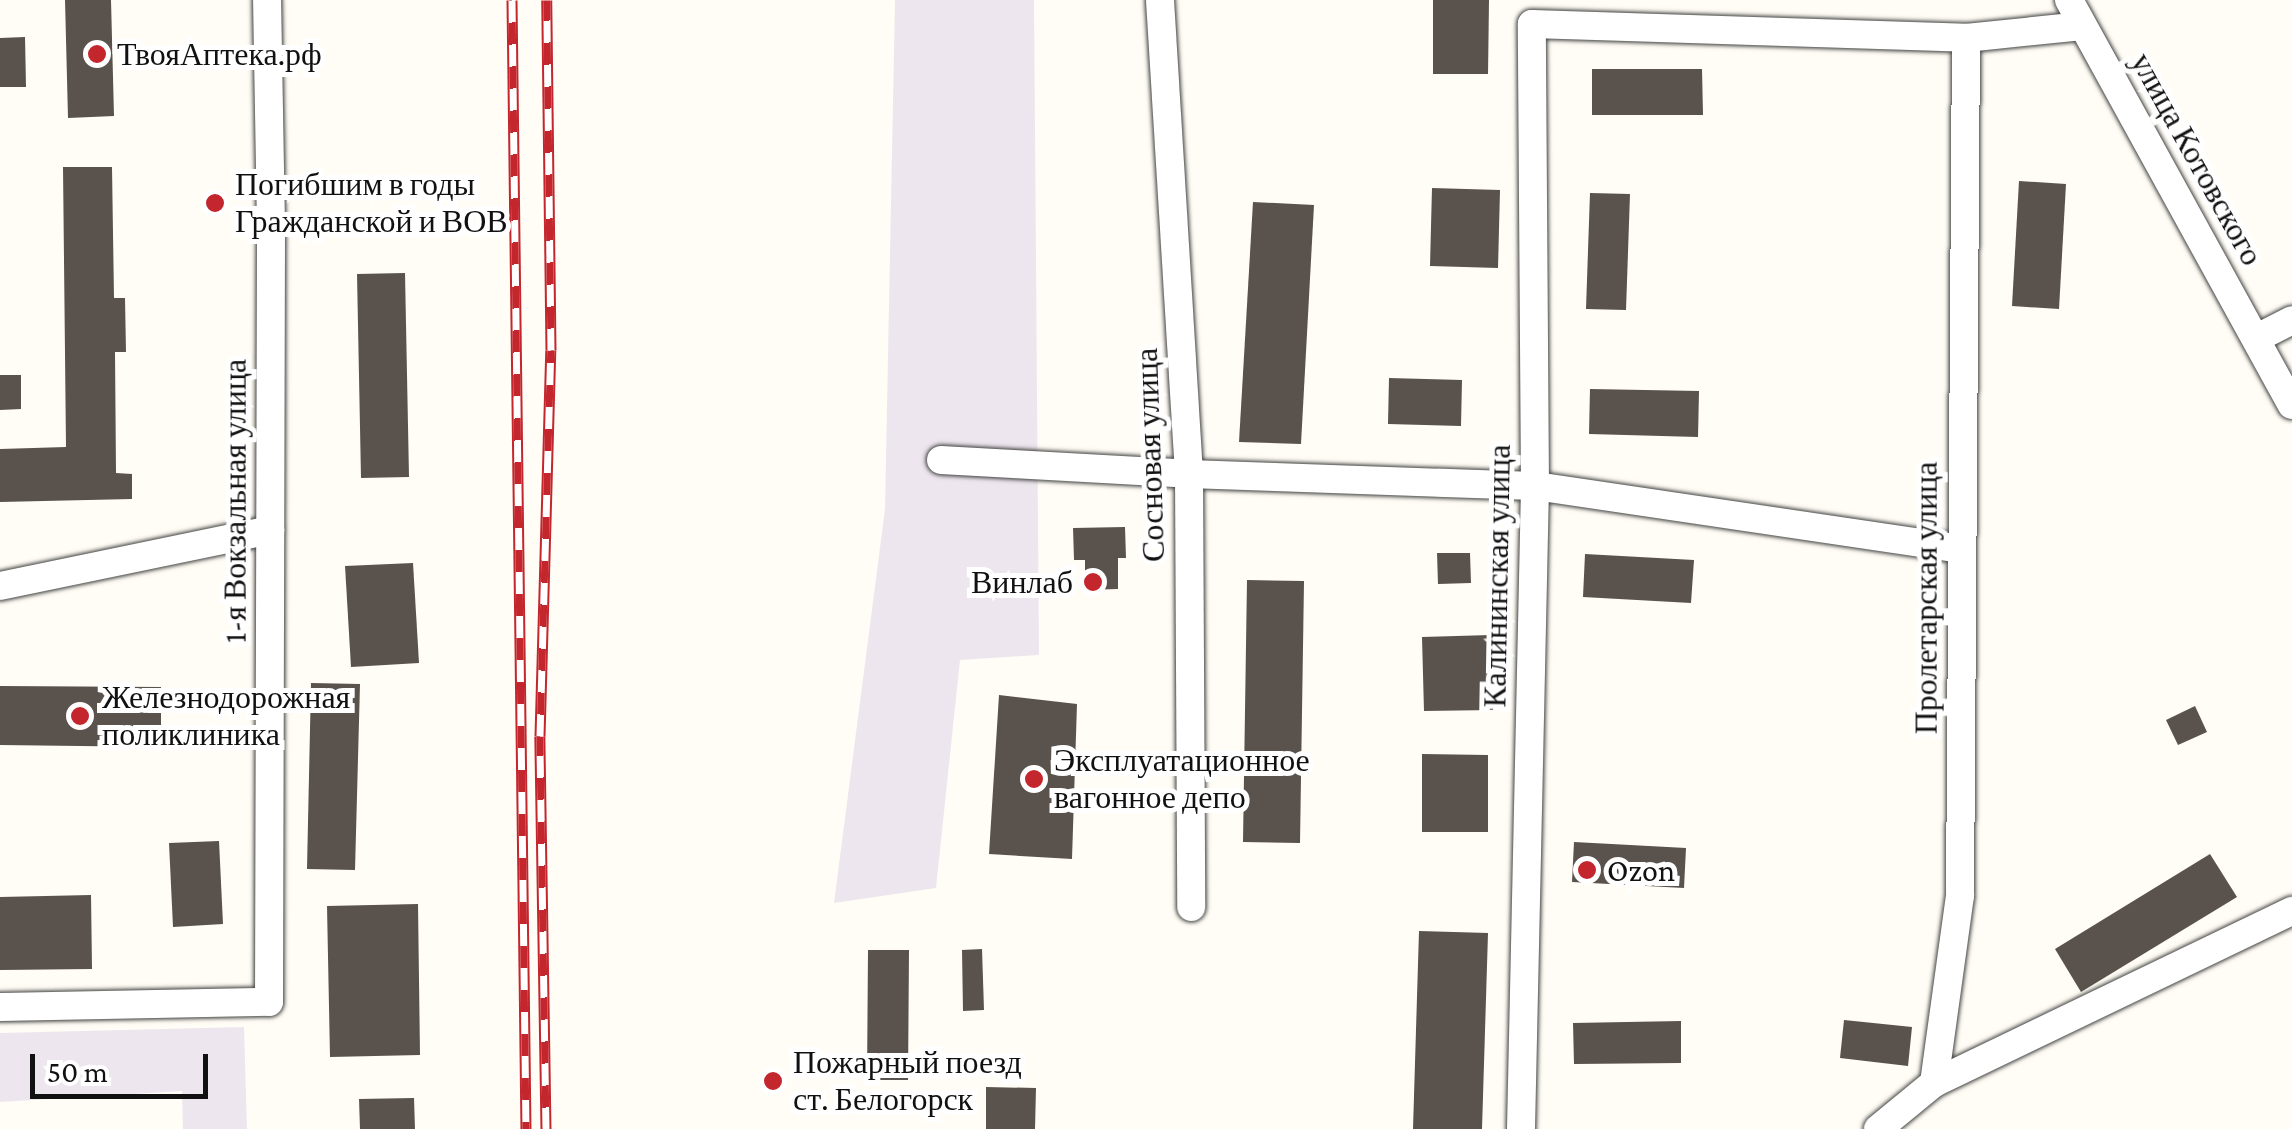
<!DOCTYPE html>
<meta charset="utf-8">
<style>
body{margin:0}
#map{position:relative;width:2292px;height:1129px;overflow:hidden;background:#fffdf5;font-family:"Crimson Pro",serif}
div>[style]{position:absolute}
.industrial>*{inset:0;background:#eee6ef}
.building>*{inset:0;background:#5a524d}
.roads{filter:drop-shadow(0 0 2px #444) drop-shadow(0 0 2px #444)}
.street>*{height:28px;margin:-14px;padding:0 14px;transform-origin:14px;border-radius:14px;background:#fff}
.rail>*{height:11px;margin-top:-5.5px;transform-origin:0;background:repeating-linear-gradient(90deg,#fff 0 22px,#c4262e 0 44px);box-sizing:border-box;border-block:2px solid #c4262e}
.dots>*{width:28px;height:28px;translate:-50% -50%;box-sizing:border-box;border:5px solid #fff;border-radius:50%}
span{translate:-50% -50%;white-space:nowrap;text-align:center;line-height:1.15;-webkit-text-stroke:10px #fff;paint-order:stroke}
.poi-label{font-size:32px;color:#111}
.left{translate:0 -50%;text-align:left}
.right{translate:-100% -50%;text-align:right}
.street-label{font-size:32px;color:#111}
.scale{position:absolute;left:30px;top:1054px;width:178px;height:45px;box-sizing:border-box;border:5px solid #111;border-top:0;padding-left:12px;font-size:30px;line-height:35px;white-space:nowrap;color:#111;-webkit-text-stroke:8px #fff;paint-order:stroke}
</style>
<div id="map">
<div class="industrial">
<i style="clip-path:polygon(895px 0,1034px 0,1039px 655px,960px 660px,936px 888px,834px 903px,885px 509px)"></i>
<i style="clip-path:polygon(244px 1027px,247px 1129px,183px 1129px,182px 1091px,0 1102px,0 1033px)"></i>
</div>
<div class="building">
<i style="clip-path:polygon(65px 0,111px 0,114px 116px,68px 118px)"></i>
<i style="clip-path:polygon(1433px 0,1489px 0,1488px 74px,1433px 74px)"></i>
<i style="clip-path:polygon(25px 37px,26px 87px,0 87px,0 38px)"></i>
<i style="clip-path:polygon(1592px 69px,1702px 69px,1703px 115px,1592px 115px)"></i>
<i style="clip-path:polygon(63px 167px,112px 167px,114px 298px,125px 298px,126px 352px,115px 352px,116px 473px,132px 474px,132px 499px,0 502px,0 449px,66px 447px)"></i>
<i style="clip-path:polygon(2019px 181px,2066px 184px,2059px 309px,2012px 306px)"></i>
<i style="clip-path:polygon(1432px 188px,1500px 190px,1498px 268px,1430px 266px)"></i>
<i style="clip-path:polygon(1590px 193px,1630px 194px,1626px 310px,1586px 309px)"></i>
<i style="clip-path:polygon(1253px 202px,1314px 205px,1301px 444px,1239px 442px)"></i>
<i style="clip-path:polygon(405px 273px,409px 477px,361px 478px,357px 274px)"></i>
<i style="clip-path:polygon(0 375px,21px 375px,21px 409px,0 410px)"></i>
<i style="clip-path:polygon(1389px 378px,1462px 380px,1461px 426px,1388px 424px)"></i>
<i style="clip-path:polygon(1590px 389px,1699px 391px,1698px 437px,1589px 434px)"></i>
<i style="clip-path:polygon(1125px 527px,1126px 558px,1118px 558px,1118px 589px,1085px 590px,1085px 560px,1074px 560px,1073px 528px)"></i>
<i style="clip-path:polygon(1437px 553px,1470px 553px,1471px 583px,1438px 584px)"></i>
<i style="clip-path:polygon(1585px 554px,1694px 560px,1691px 603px,1583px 597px)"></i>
<i style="clip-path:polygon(413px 563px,419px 663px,351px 667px,345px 566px)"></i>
<i style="clip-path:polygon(1247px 580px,1304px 581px,1300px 843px,1243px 842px)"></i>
<i style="clip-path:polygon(1491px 635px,1493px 710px,1424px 711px,1422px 637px)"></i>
<i style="clip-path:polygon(311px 683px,360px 684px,355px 870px,307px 869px)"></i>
<i style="clip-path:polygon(0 686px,161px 687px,161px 747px,0 745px)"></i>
<i style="clip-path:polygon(999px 695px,1077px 704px,1072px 859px,989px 854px)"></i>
<i style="clip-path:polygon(2195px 706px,2207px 732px,2178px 745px,2166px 720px)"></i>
<i style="clip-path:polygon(1422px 754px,1488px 755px,1488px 832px,1422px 832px)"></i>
<i style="clip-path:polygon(219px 841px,223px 924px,173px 927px,169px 843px)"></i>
<i style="clip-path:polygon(1574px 842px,1686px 848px,1684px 888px,1572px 882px)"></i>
<i style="clip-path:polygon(2210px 854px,2237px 897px,2081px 992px,2055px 949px)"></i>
<i style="clip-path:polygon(91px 895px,92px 969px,0 970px,0 897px)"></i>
<i style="clip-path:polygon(418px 904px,420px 1055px,330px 1057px,327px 906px)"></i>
<i style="clip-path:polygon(1419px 931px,1488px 933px,1482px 1129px,1413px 1129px)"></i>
<i style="clip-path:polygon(982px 949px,984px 1010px,963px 1011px,962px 950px)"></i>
<i style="clip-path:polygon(868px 950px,909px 950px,908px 1080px,867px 1080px)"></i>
<i style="clip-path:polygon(1844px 1020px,1912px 1027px,1908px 1066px,1840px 1058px)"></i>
<i style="clip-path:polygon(1681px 1021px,1681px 1063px,1574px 1064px,1573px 1023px)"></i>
<i style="clip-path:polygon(986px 1087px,1036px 1088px,1035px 1129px,986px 1129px)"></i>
<i style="clip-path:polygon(414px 1098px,415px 1129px,360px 1129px,359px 1099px)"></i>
</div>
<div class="roads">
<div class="street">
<i style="left:1160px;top:0;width:475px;rotate:86.5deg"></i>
<i style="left:1189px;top:474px;width:433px;rotate:89.7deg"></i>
<i style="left:2069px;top:0;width:462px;rotate:61.2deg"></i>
<i style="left:2257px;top:338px;width:39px;rotate:-27deg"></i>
<i style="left:941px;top:460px;width:248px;rotate:3.2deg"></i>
<i style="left:1189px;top:474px;width:346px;rotate:2deg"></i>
<i style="left:1535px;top:486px;width:430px;rotate:8.4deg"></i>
<i style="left:0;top:586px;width:276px;rotate:-11.7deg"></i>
<i style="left:0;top:1007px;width:269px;rotate:-1.1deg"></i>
<i style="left:269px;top:1002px;width:776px;rotate:-89.85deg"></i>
<i style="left:271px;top:226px;width:226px;rotate:-91deg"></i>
<i style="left:1934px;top:1083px;width:397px;rotate:-25.7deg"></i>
<i style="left:1521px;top:1129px;width:643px;rotate:-88.75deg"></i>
<i style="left:1535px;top:486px;width:462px;rotate:-90.4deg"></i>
<i style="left:1532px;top:24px;width:434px;rotate:1.8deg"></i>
<i style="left:1966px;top:38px;width:117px;rotate:-5.9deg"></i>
<i style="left:1878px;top:1129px;width:72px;rotate:-39.4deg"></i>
<i style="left:1934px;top:1083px;width:189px;rotate:-82.1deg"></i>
<i style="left:1960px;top:896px;width:858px;rotate:-89.6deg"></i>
</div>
</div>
<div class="rail">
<i style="left:512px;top:0;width:1129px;rotate:89.29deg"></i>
<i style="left:546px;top:1129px;width:393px;rotate:-90.9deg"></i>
<i style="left:540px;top:736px;width:386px;rotate:-88.4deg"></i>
<i style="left:551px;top:350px;width:350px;rotate:-90.7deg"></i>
</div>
<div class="dots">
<i style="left:97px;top:54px;background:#c4262e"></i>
<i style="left:215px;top:203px;background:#c4262e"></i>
<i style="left:1093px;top:582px;background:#c4262e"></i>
<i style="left:80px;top:716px;background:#c4262e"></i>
<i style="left:1034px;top:779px;background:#c4262e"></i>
<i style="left:1587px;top:870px;background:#c4262e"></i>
<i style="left:773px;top:1081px;background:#c4262e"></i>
</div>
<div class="poi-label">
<span class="left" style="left:117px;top:54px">ТвояАптека.рф</span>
<span class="left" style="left:235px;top:203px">Погибшим в годы<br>Гражданской и ВОВ</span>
<span class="right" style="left:1073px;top:582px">Винлаб</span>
<span class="left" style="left:102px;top:716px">Железнодорожная<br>поликлиника</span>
<span class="left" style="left:1054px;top:779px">Эксплуатационное<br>вагонное депо</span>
<span class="left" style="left:1607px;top:870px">Ozon</span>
<span class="left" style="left:793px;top:1081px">Пожарный поезд<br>ст. Белогорск</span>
</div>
<div class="street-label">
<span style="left:2197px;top:159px;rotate:61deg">улица Котовского</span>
<span style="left:1150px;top:455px;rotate:-92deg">Сосновая улица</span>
<span style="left:235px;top:501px;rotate:-90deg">1-я Вокзальная улица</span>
<span style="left:1497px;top:576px;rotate:-89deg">Калининская улица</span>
<span style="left:1926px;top:598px;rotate:-90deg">Пролетарская улица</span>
</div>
<div class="scale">50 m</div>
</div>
